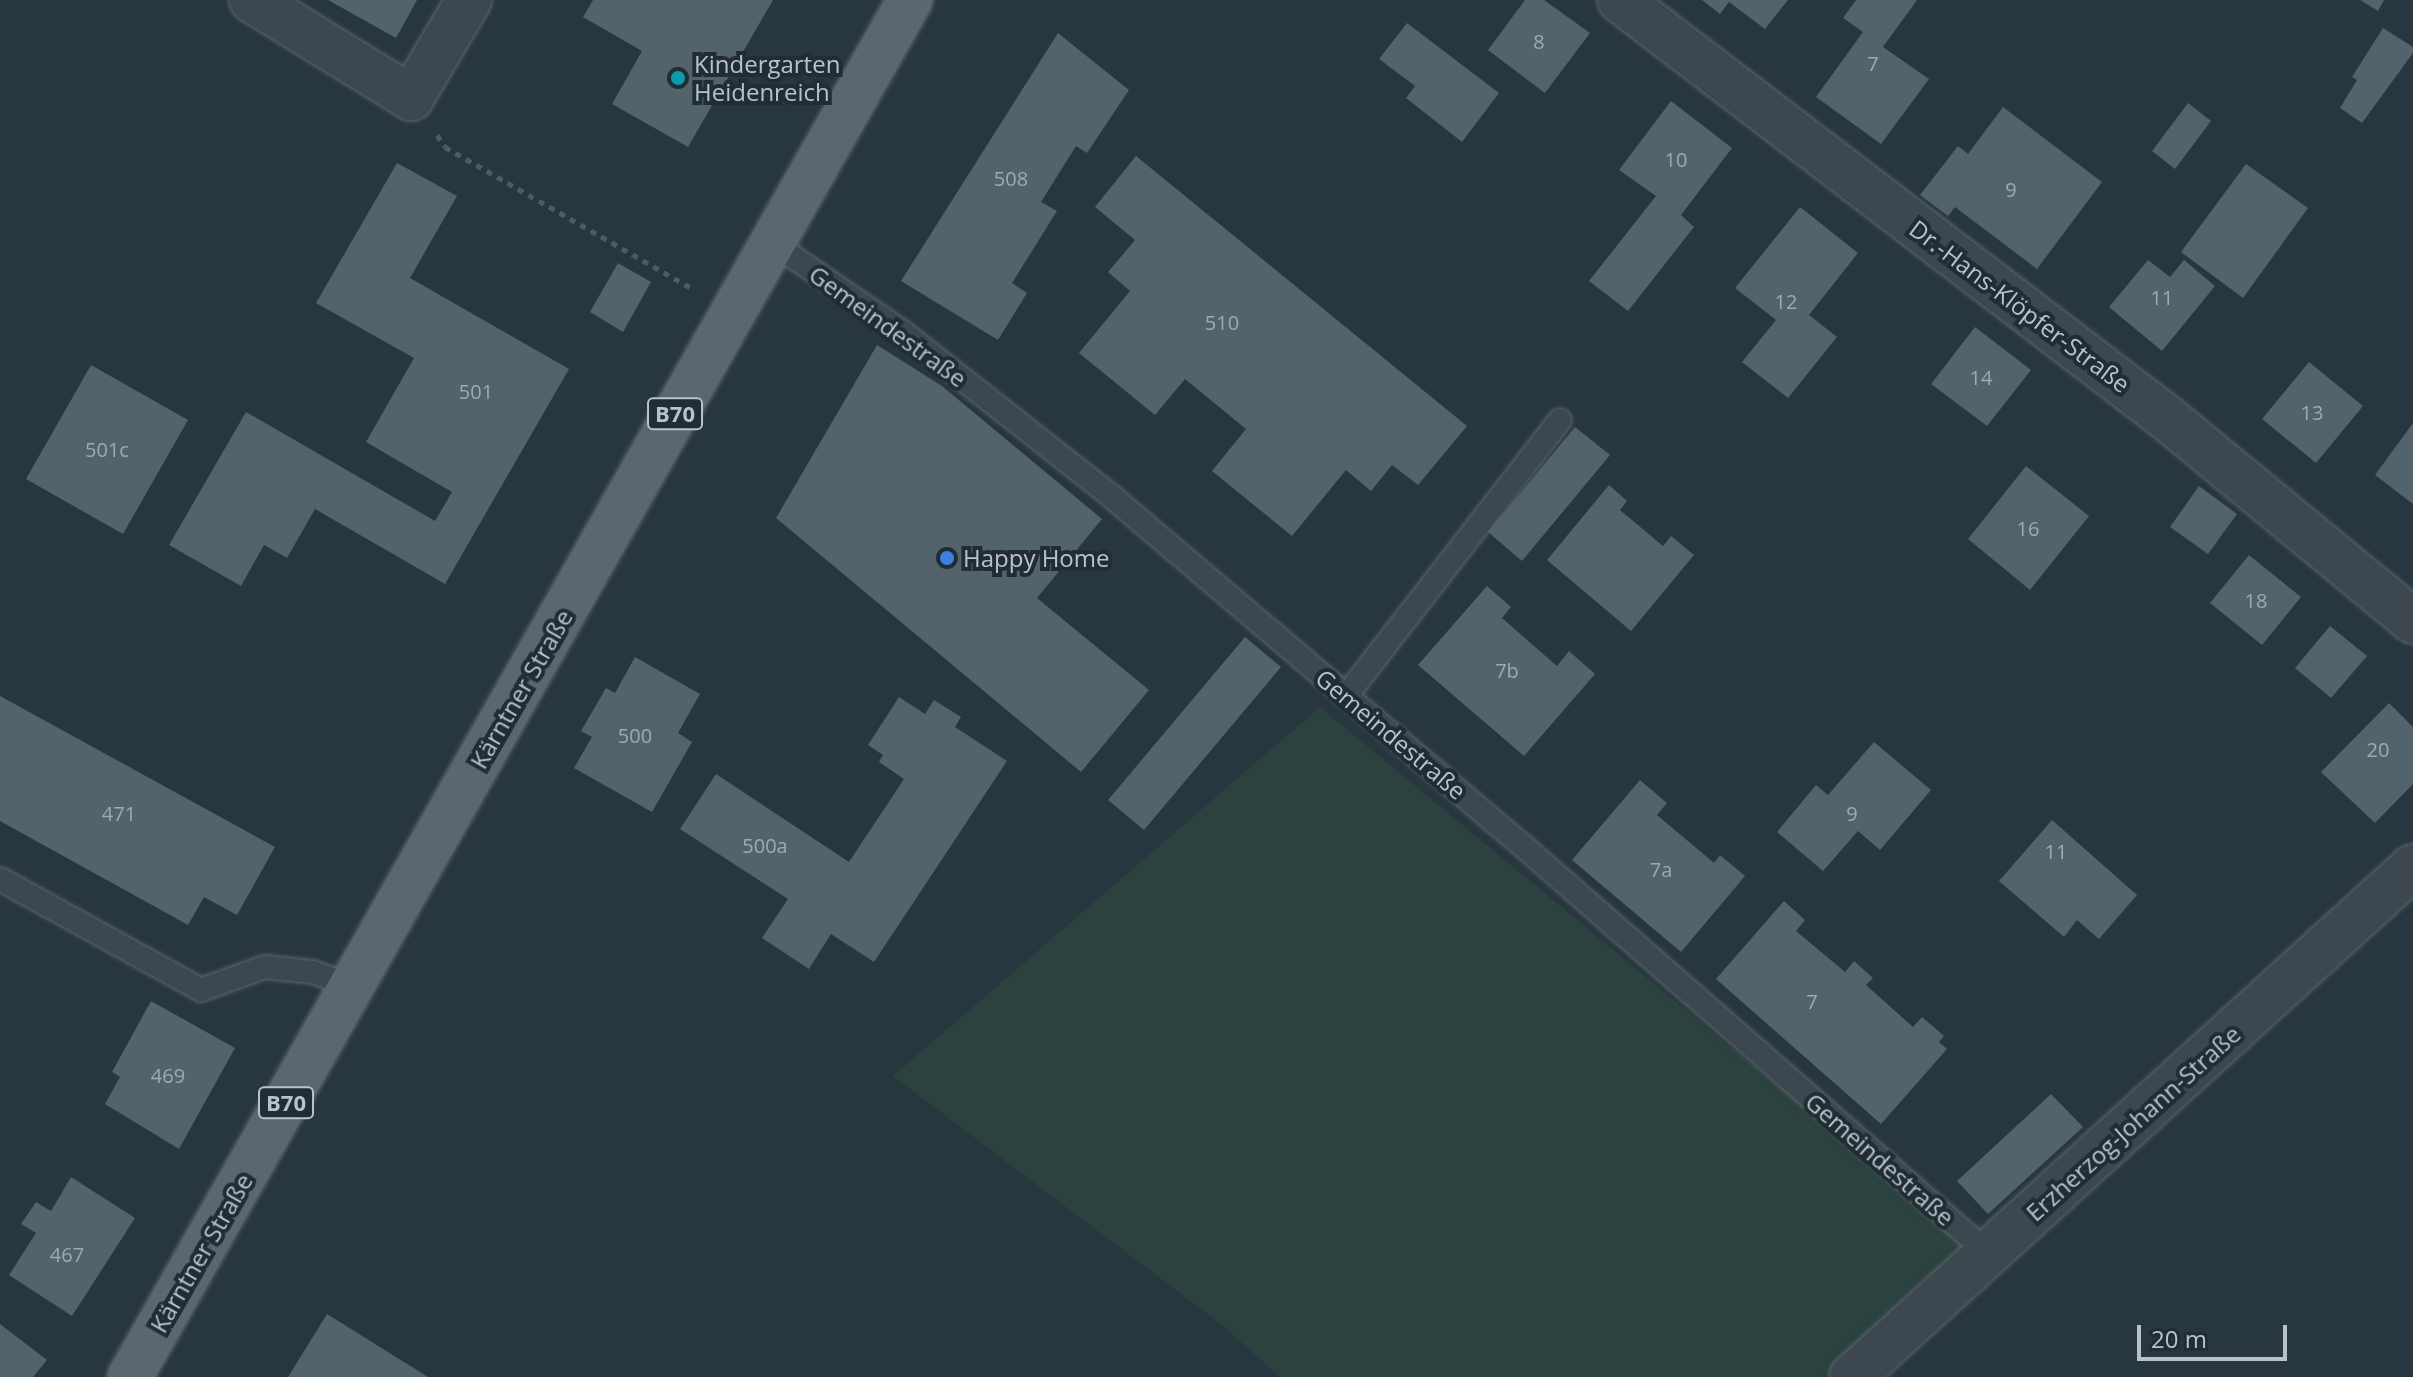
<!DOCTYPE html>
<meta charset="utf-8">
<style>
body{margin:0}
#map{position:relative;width:2413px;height:1377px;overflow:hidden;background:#28363f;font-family:"Open Sans",sans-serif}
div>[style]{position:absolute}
.green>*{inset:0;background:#2b423f}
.building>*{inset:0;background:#53636b}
.path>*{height:5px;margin-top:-2.5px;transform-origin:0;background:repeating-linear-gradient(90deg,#4a5e5c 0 6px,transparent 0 12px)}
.roads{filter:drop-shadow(0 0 2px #5a656c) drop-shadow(0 0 2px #5a656c)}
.lane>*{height:22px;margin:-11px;padding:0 11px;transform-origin:11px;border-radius:11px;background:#3c474f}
.street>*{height:44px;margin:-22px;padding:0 22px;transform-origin:22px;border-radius:22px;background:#3c474f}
.primary>*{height:44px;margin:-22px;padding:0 22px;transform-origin:22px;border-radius:22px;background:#5a676e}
.dots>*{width:22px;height:22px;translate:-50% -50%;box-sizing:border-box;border:4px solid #212c34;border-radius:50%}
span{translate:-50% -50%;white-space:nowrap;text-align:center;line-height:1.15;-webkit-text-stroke:8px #212c34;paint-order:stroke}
.number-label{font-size:20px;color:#9faab2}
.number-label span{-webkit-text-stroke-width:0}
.shield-label span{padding:2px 6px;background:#212c34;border:2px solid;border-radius:6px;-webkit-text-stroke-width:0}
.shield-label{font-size:22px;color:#b8c2c9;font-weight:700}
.poi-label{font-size:24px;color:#b8c2c9}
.left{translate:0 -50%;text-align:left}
.street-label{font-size:24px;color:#b8c2c9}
.scale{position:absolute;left:2137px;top:1325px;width:150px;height:36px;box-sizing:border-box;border:4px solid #b8c2c9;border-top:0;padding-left:10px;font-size:24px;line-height:28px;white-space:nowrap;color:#b8c2c9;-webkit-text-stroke:6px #212c34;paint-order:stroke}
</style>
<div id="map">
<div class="green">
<i style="clip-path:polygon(1320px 707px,1972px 1247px,1927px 1277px,1823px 1377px,1280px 1377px,1222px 1325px,893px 1076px)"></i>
</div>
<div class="building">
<i style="clip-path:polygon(328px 0,417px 0,396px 38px)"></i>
<i style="clip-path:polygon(593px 0,773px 0,688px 147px,612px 104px,642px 51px,583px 17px)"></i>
<i style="clip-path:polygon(1525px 0,1544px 0,1590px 33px,1545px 93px,1488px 50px)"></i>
<i style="clip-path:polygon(1702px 0,1788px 0,1765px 29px,1729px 2px,1720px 14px)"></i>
<i style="clip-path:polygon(1856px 0,1917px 0,1883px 47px,1929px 79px,1881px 144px,1816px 97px,1863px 32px,1843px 18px)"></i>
<i style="clip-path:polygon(2360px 0,2384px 0,2378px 11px)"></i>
<i style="clip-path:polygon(1407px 23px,1499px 93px,1462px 142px,1406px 98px,1415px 86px,1379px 59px)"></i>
<i style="clip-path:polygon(2383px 28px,2413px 47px,2413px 53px,2362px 123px,2340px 108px,2357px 80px,2352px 77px)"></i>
<i style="clip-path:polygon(1058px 33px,1129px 90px,1087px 153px,1076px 146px,1041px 202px,1057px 211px,1012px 283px,1027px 293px,998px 340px,901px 281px)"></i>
<i style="clip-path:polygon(1671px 101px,1732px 148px,1681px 215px,1694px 227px,1628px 311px,1589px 281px,1656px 196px,1619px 170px)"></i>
<i style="clip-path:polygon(2188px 103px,2211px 121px,2175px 169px,2152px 151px)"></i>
<i style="clip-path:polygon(2003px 107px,2102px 182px,2037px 269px,1955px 207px,1948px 216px,1920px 195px,1958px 146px,1968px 154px)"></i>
<i style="clip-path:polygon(1136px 156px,1467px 426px,1418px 485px,1392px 465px,1371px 491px,1346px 470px,1292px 536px,1212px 471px,1246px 429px,1185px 379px,1155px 415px,1079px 353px,1130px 291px,1108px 272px,1135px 240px,1095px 207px)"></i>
<i style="clip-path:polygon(397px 163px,457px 196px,410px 278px,569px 369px,445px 584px,315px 509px,287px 558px,264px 545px,241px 586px,169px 545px,246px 412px,435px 521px,452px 492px,366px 442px,414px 358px,316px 303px)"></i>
<i style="clip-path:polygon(2246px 164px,2308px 208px,2243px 298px,2181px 252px)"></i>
<i style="clip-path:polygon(1800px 207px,1858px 253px,1809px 315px,1837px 337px,1788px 398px,1742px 362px,1776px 320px,1735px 288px)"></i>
<i style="clip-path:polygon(2148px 260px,2170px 277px,2184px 260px,2215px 286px,2162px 351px,2109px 307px)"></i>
<i style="clip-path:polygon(618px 263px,651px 282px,623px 332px,590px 312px)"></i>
<i style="clip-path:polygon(1975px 327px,2031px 370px,1987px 426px,1931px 384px)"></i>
<i style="clip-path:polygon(877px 345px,942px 386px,1102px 519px,1037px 598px,1149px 690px,1081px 772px,776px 518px)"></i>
<i style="clip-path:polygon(2309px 362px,2363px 406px,2316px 463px,2262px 419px)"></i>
<i style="clip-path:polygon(91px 365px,188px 420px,123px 534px,26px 479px)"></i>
<i style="clip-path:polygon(2413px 423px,2413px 504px,2375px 475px)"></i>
<i style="clip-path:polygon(1575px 427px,1610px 455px,1522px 561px,1488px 532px)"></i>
<i style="clip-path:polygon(2026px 466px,2089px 516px,2030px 590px,1968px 539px)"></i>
<i style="clip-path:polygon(1609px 485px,1627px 501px,1620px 510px,1663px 546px,1671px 536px,1694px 555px,1631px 631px,1547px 560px)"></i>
<i style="clip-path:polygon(2199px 486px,2237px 514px,2208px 554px,2170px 527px)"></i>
<i style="clip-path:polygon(2249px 555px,2301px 597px,2262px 645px,2210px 603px)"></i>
<i style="clip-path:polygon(1487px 586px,1511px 607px,1502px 618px,1557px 666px,1569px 651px,1595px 674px,1524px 756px,1418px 665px)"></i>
<i style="clip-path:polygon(2330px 626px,2367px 656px,2331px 698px,2295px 668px)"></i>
<i style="clip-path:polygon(1245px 637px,1281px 667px,1144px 830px,1108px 800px)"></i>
<i style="clip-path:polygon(635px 657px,700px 694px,678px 733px,692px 742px,652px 812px,574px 768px,592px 737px,581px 731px,606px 688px,615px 693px)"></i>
<i style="clip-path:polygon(0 696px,275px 847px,237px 915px,204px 897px,188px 925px,0 821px)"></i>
<i style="clip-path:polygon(899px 697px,925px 714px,934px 700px,961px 717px,955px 727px,1007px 761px,874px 962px,831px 934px,809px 969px,762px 938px,788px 899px,680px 829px,716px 774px,849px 862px,904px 779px,879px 762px,883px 755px,868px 745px)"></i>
<i style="clip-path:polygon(2389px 703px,2413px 727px,2413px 784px,2375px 823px,2321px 772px)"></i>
<i style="clip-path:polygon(1874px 742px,1931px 790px,1880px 850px,1858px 831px,1823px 871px,1777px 832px,1816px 785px,1828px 795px)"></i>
<i style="clip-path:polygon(1640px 780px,1667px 803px,1657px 815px,1714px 863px,1720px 855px,1745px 876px,1681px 952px,1572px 860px)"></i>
<i style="clip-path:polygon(2052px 820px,2137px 895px,2099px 939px,2077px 920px,2064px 937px,1999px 881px)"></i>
<i style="clip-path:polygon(1784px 901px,1805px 920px,1796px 931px,1845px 972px,1854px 961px,1873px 978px,1866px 985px,1913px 1027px,1922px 1017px,1944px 1036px,1939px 1042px,1947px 1049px,1881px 1124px,1716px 979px)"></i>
<i style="clip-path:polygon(151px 1001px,235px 1048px,179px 1149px,105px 1104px,120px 1077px,112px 1072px)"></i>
<i style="clip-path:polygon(2051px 1094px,2083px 1127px,1988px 1214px,1957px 1181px)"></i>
<i style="clip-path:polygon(71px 1177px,135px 1218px,72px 1316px,9px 1275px,36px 1233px,21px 1224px,36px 1202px,51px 1211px)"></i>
<i style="clip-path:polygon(327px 1314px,428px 1377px,288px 1377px)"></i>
<i style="clip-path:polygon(0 1324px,47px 1360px,33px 1377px,0 1377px)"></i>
</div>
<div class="path">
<i style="left:437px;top:135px;width:14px;rotate:56deg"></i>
<i style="left:445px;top:147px;width:284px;rotate:29.8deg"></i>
</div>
<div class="roads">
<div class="lane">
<i style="left:771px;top:242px;width:161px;rotate:34.4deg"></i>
<i style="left:904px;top:333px;width:263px;rotate:38.2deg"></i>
<i style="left:1111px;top:496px;width:550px;rotate:40.35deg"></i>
<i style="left:1530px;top:852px;width:610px;rotate:41.21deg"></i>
<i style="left:1346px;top:696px;width:349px;rotate:-52.2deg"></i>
<i style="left:0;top:879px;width:230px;rotate:28.9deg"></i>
<i style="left:201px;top:990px;width:68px;rotate:-19.8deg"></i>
<i style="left:265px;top:967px;width:48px;rotate:5.9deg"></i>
<i style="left:313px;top:972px;width:41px;rotate:19.7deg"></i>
</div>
<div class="street">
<i style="left:252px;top:0;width:187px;rotate:31.6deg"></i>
<i style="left:411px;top:98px;width:114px;rotate:-59.4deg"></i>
<i style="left:1620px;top:0;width:688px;rotate:37.39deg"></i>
<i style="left:2167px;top:418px;width:319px;rotate:39.5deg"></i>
<i style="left:1852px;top:1377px;width:758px;rotate:-42.27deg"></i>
</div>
<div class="primary">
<i style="left:130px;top:1377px;width:1583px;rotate:-60.47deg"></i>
</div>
</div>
<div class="dots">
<i style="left:678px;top:78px;background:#0f9aa8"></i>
<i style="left:947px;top:558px;background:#3f7fe0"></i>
</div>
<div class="number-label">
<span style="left:1539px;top:41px">8</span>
<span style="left:1873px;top:63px">7</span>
<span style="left:1676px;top:159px">10</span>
<span style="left:1011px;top:178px">508</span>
<span style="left:2011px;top:189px">9</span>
<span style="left:2162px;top:297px">11</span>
<span style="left:1786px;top:301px">12</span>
<span style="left:1222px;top:322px">510</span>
<span style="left:1981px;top:377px">14</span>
<span style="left:476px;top:391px">501</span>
<span style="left:2312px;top:412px">13</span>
<span style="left:107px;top:449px">501c</span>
<span style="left:2028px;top:528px">16</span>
<span style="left:2256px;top:600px">18</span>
<span style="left:1507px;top:670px">7b</span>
<span style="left:635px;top:735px">500</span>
<span style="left:2378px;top:749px">20</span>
<span style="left:119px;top:813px">471</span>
<span style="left:1852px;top:813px">9</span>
<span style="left:765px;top:845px">500a</span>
<span style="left:2056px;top:851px">11</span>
<span style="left:1661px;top:869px">7a</span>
<span style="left:1812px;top:1001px">7</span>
<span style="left:168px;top:1075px">469</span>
<span style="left:67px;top:1254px">467</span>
</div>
<div class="shield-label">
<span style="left:675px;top:414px">B70</span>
<span style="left:286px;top:1103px">B70</span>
</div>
<div class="poi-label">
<span class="left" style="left:694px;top:78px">Kindergarten<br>Heidenreich</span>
<span class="left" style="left:963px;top:558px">Happy Home</span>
</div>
<div class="street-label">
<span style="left:2020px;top:306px;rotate:37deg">Dr.-Hans-Klöpfer-Straße</span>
<span style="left:888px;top:326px;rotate:36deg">Gemeindestraße</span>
<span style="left:521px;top:689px;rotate:-60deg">Kärntner Straße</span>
<span style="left:1391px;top:734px;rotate:40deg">Gemeindestraße</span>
<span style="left:2133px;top:1123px;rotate:-42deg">Erzherzog-Johann-Straße</span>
<span style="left:1880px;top:1159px;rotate:41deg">Gemeindestraße</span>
<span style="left:201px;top:1253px;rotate:-60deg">Kärntner Straße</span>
</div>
<div class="scale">20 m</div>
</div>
